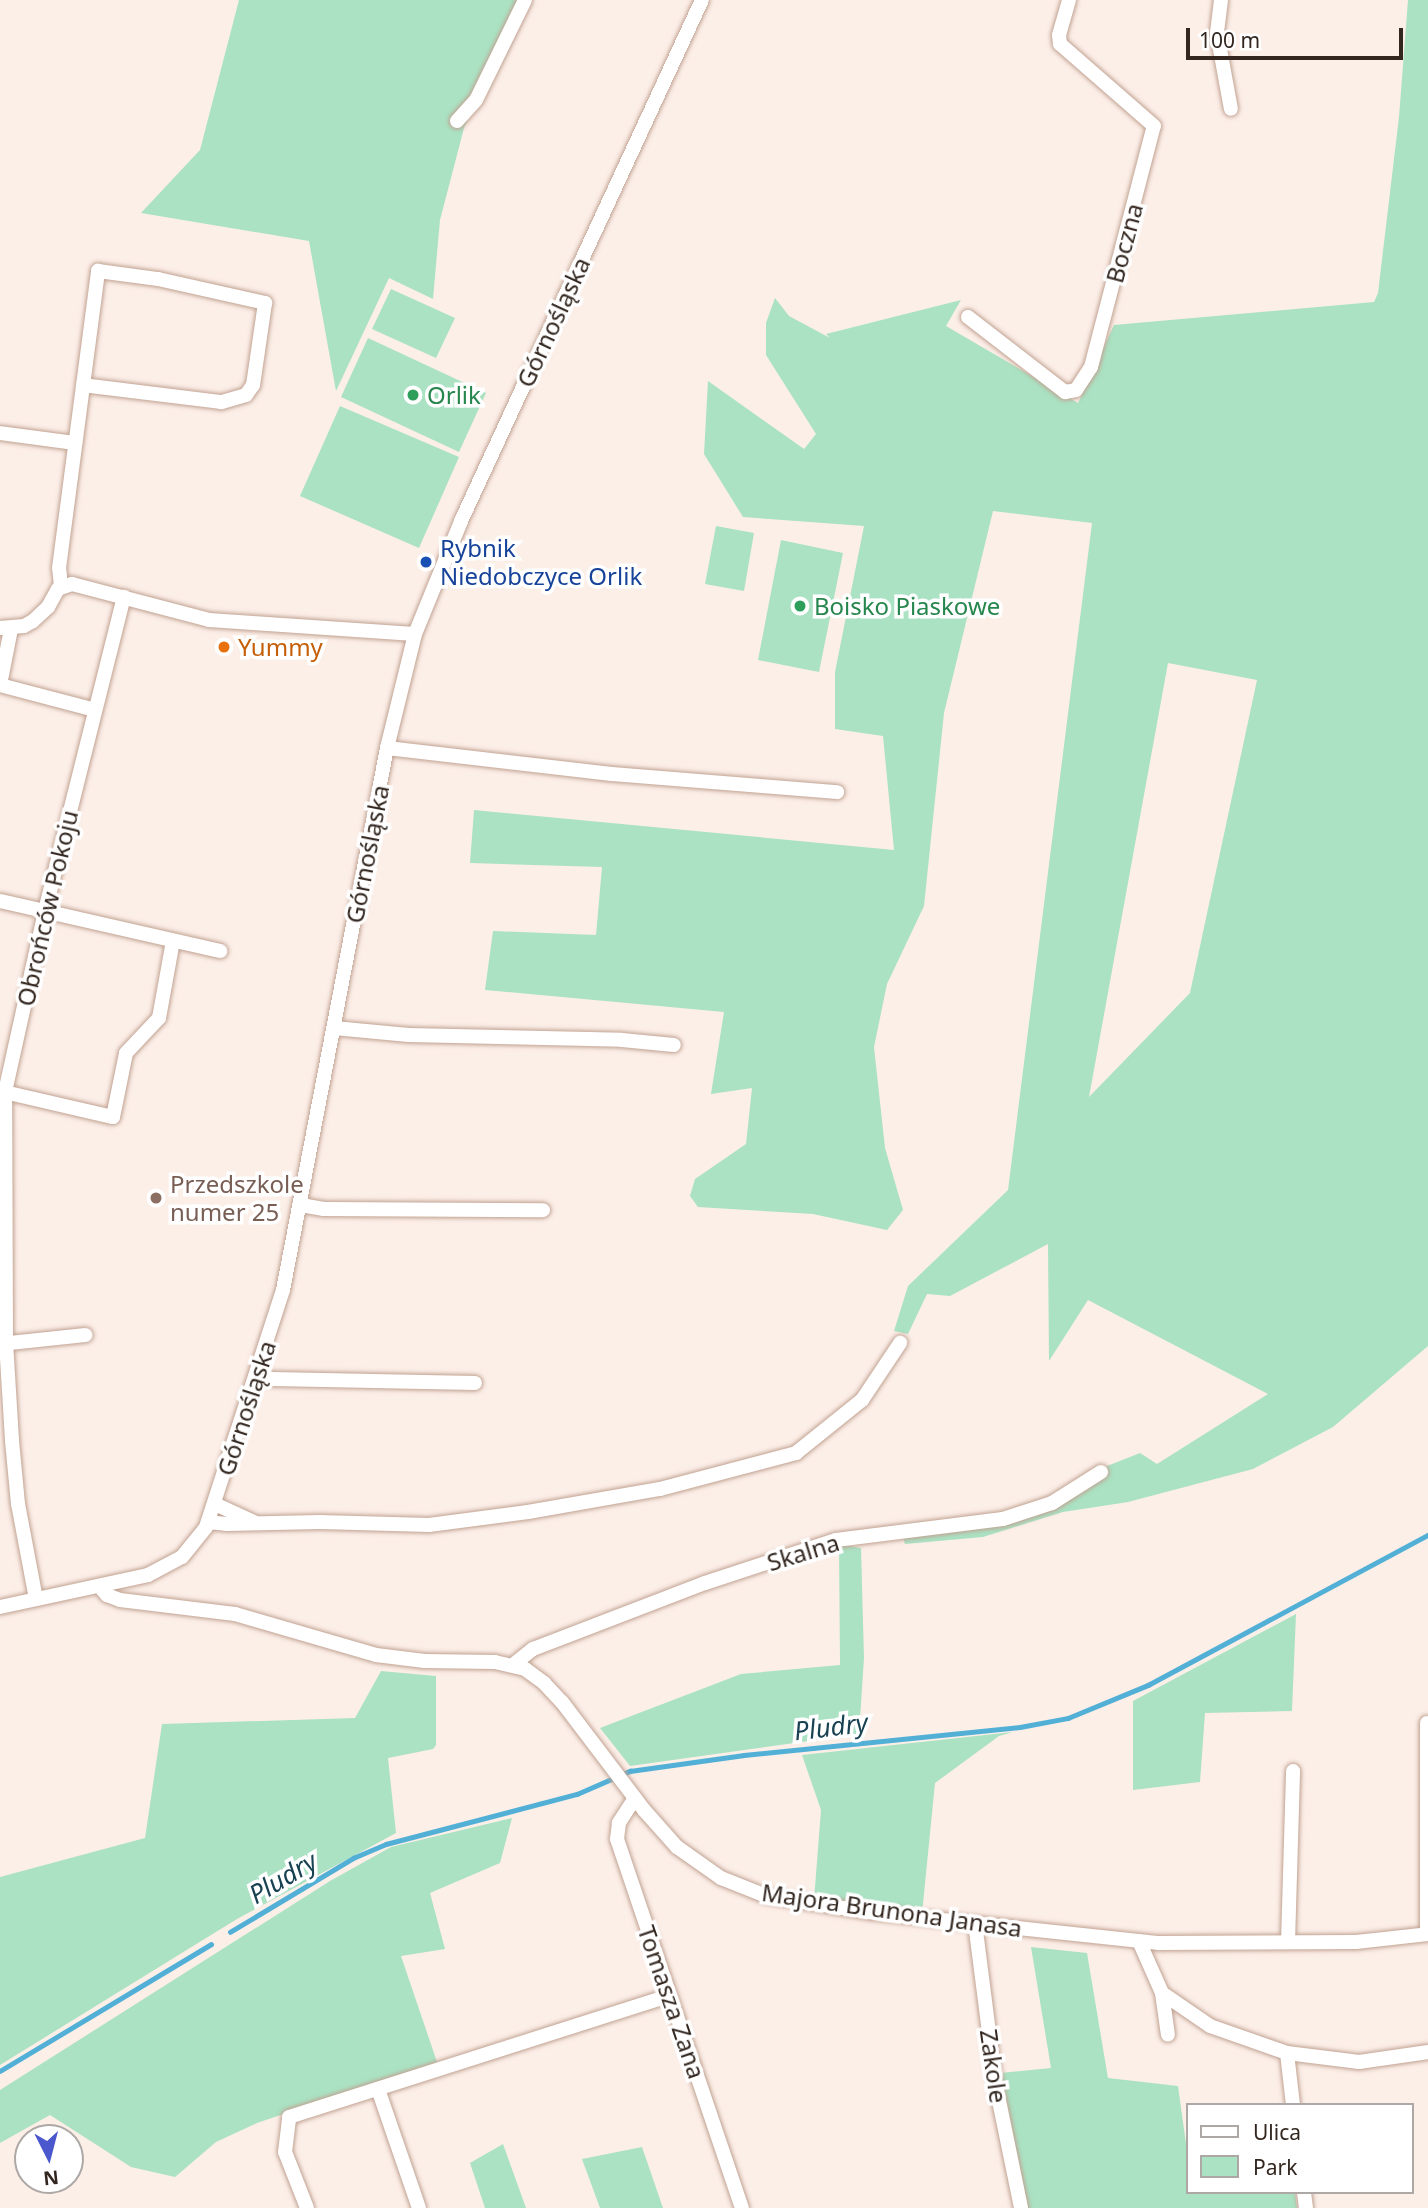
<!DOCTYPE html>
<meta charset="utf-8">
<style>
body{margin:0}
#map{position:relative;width:1428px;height:2208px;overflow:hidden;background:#fcefe8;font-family:"Noto Sans",sans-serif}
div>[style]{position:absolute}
.green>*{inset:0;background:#aae2c3}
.stream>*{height:4.5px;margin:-2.25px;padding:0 2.25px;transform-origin:2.25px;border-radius:2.25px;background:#52b0d6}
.roads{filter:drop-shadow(0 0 2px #c1a292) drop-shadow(0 0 2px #c1a292)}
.minor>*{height:14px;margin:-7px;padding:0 7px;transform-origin:7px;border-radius:7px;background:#fff}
.dots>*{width:19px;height:19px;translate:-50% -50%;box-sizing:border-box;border:4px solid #fff;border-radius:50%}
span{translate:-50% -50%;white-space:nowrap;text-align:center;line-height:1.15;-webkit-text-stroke:7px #fff;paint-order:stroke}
.street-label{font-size:24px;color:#32261f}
.leisure-label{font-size:24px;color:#27864d}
.left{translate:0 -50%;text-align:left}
.transit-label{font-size:24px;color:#164399}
.food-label{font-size:24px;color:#c56008}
.education-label{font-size:24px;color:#785e54}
.water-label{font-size:26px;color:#184252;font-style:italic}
.legend{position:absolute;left:1186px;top:2103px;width:228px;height:91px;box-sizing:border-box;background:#fff;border:2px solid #ada8a5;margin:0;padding:9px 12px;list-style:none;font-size:21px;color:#32261f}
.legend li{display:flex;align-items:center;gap:14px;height:35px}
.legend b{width:35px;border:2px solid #ada8a5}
.north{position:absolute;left:14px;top:2124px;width:70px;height:70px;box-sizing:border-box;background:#fff;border:2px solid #ada8a5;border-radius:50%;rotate:174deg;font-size:19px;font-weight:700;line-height:28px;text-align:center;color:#32261f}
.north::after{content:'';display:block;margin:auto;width:24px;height:32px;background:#4b57cd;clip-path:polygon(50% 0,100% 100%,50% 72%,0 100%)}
.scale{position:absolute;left:1186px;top:28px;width:217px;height:32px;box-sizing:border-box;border:4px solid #32261f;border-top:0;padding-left:9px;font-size:21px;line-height:24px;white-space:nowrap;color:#32261f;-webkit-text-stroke:5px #fff;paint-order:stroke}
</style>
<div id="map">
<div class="green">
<i style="clip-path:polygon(239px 0,520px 0,464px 128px,440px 220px,433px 299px,389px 278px,336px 391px,309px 241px,141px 213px,200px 150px)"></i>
<i style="clip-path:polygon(evenodd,1408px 0,1428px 0,1428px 1346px,1333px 1427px,1253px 1469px,1128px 1502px,1063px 1512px,983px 1537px,905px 1544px,903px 1538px,1057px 1504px,1108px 1474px,1107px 1466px,1140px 1453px,1157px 1464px,1268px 1394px,1088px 1300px,1049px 1361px,1048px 1244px,950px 1296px,927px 1294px,908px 1334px,894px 1331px,908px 1286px,1008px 1190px,1092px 523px,993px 511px,944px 713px,924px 906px,887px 984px,874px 1047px,885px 1148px,903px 1210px,887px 1230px,813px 1214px,698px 1207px,690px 1196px,695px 1179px,746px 1144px,752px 1088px,711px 1094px,724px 1012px,485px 990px,493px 931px,596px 935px,602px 867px,470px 863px,474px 810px,894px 850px,883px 736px,835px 729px,835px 672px,864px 526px,743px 517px,704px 454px,708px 381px,804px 449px,816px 434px,766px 355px,766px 323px,775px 298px,789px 316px,830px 338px,826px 334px,961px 300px,946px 326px,1078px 403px,1114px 325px,1374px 302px,1378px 293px,1399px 117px,1408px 0,1168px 663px,1257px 680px,1190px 993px,1089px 1097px,1168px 663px)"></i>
<i style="clip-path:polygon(391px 289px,455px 318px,436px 358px,372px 329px)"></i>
<i style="clip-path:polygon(368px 338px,486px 393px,459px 452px,341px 397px)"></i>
<i style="clip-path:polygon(340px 406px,459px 457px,419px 548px,300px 496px)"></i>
<i style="clip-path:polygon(716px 526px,754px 533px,744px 591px,705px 584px)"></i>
<i style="clip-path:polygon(781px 540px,843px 553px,819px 672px,758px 660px)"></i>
<i style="clip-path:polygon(839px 1544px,861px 1548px,864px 1658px,859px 1734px,630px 1766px,600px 1728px,741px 1674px,840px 1665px)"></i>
<i style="clip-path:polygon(1296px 1614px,1292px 1711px,1205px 1713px,1200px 1782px,1133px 1790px,1133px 1701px)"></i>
<i style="clip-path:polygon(381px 1671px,436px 1676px,436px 1745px,433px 1749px,388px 1758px,396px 1833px,237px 1919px,0 2065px,0 1877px,145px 1838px,162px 1724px,355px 1718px)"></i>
<i style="clip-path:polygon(1013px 1732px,999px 1736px,935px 1783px,922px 1914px,814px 1900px,821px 1810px,802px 1755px)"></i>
<i style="clip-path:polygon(512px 1818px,500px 1863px,430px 1893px,445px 1949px,401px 1956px,437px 2062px,257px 2123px,216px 2142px,175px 2177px,131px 2167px,50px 2115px,0 2143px,0 2090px,330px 1881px,391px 1847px)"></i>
<i style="clip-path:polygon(1031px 1947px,1087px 1953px,1108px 2078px,1178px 2086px,1188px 2158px,1188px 2192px,1295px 2192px,1297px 2208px,1028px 2208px,1001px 2073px,1051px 2068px)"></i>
<i style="clip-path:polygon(503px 2144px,526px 2208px,485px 2208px,470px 2163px)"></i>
<i style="clip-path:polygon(642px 2147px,663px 2208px,600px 2208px,582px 2159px)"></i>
</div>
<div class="stream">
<i style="left:230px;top:1932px;width:144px;rotate:-31deg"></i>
<i style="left:353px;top:1858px;width:36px;rotate:-23deg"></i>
<i style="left:386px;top:1844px;width:197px;rotate:-14.7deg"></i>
<i style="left:577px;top:1794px;width:58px;rotate:-23.5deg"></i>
<i style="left:630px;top:1771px;width:115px;rotate:-8deg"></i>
<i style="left:744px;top:1755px;width:277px;rotate:-5.8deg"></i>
<i style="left:1020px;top:1727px;width:49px;rotate:-10.6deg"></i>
<i style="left:1068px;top:1718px;width:87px;rotate:-22.4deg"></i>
<i style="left:1148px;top:1685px;width:318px;rotate:-28.2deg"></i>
<i style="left:0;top:2071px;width:246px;rotate:-31deg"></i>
</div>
<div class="roads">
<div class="minor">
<i style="left:1221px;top:0;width:33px;rotate:97deg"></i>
<i style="left:1217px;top:33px;width:77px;rotate:79.6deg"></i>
<i style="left:457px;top:121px;width:28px;rotate:-48deg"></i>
<i style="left:476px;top:100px;width:111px;rotate:-63.9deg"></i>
<i style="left:968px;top:317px;width:123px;rotate:37.7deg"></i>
<i style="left:1065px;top:392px;width:11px;rotate:-10deg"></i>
<i style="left:1076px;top:390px;width:27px;rotate:-57deg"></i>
<i style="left:1091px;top:367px;width:249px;rotate:-75.4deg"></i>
<i style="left:1154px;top:126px;width:125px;rotate:-138.9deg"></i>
<i style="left:1060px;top:44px;width:9px;rotate:-96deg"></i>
<i style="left:1059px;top:35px;width:36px;rotate:-74deg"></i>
<i style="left:0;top:433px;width:76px;rotate:7.6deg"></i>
<i style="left:61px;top:586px;width:18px;rotate:-96deg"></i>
<i style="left:59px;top:568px;width:300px;rotate:-82.5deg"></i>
<i style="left:98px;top:271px;width:61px;rotate:7.6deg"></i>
<i style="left:158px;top:279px;width:110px;rotate:12.6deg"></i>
<i style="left:265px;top:303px;width:83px;rotate:98.3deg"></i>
<i style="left:253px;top:385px;width:12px;rotate:125deg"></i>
<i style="left:246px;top:395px;width:26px;rotate:164deg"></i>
<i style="left:221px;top:402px;width:139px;rotate:-173deg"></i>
<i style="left:0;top:628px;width:24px;rotate:-5deg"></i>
<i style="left:24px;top:626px;width:10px;rotate:-29deg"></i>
<i style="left:33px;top:621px;width:21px;rotate:-43deg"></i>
<i style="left:48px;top:607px;width:21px;rotate:-61deg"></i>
<i style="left:58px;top:589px;width:15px;rotate:-20deg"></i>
<i style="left:72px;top:584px;width:142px;rotate:14.7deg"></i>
<i style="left:209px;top:620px;width:206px;rotate:3.9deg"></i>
<i style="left:0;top:685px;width:98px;rotate:14.7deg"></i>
<i style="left:0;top:685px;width:57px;rotate:-78.9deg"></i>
<i style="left:387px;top:748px;width:226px;rotate:6.6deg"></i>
<i style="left:612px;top:774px;width:226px;rotate:4.6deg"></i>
<i style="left:0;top:901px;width:226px;rotate:12.8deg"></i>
<i style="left:334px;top:1028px;width:75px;rotate:5.3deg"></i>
<i style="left:409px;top:1035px;width:213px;rotate:1.3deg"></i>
<i style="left:622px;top:1040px;width:52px;rotate:5.5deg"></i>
<i style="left:0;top:1091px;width:116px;rotate:13deg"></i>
<i style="left:113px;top:1117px;width:65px;rotate:-78.5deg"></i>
<i style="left:126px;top:1053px;width:48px;rotate:-46.7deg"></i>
<i style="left:159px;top:1018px;width:78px;rotate:-79.7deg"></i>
<i style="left:301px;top:1205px;width:23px;rotate:10deg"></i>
<i style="left:324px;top:1209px;width:219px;rotate:0.3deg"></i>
<i style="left:0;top:1344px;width:86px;rotate:-6deg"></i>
<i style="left:257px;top:1376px;width:15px;rotate:11deg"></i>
<i style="left:272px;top:1379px;width:203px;rotate:1.1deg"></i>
<i style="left:215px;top:1504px;width:43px;rotate:24.8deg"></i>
<i style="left:208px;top:1522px;width:18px;rotate:6deg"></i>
<i style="left:226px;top:1524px;width:94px;rotate:-1.2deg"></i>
<i style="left:320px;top:1522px;width:109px;rotate:1.6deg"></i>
<i style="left:429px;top:1525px;width:100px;rotate:-7.5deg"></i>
<i style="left:528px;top:1512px;width:134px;rotate:-9.9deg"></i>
<i style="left:660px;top:1489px;width:141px;rotate:-14.8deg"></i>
<i style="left:796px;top:1453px;width:85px;rotate:-38.8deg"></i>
<i style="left:862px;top:1400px;width:69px;rotate:-56.3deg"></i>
<i style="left:100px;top:1587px;width:11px;rotate:49deg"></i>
<i style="left:107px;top:1595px;width:14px;rotate:21deg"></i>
<i style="left:120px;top:1600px;width:116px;rotate:6.9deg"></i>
<i style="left:235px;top:1614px;width:147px;rotate:16.2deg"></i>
<i style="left:376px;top:1655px;width:49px;rotate:7deg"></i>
<i style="left:425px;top:1661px;width:70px;rotate:0.8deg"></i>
<i style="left:495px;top:1662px;width:31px;rotate:13deg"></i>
<i style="left:525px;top:1669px;width:24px;rotate:36deg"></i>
<i style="left:544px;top:1683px;width:26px;rotate:47deg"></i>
<i style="left:562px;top:1702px;width:136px;rotate:52.8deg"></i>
<i style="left:644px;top:1810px;width:50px;rotate:48.3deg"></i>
<i style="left:677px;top:1847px;width:54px;rotate:35.2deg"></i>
<i style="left:721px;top:1878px;width:48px;rotate:21.8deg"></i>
<i style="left:766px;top:1896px;width:103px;rotate:8.9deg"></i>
<i style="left:868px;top:1912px;width:293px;rotate:6.1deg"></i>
<i style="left:1159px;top:1943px;width:197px;rotate:-0.3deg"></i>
<i style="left:1356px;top:1942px;width:72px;rotate:-6.3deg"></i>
<i style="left:36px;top:1599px;width:97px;rotate:-100.7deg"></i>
<i style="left:18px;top:1504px;width:64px;rotate:-95.4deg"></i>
<i style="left:12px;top:1440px;width:97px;rotate:-93.5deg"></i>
<i style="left:6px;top:1343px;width:251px;rotate:-90.2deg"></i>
<i style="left:5px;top:1092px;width:185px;rotate:-77.5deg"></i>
<i style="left:45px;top:911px;width:324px;rotate:-75.9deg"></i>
<i style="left:0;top:1607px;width:151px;rotate:-12.2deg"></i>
<i style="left:148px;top:1575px;width:38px;rotate:-28deg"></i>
<i style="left:182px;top:1557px;width:38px;rotate:-51deg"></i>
<i style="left:206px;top:1527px;width:249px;rotate:-72deg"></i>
<i style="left:283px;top:1290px;width:552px;rotate:-79.14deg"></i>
<i style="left:387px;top:748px;width:117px;rotate:-76.2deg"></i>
<i style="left:415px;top:634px;width:122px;rotate:-67.8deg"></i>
<i style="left:461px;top:521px;width:574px;rotate:-65.18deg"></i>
<i style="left:513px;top:1665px;width:26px;rotate:-39deg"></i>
<i style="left:533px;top:1649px;width:184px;rotate:-21deg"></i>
<i style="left:705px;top:1583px;width:138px;rotate:-18.2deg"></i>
<i style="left:836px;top:1540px;width:168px;rotate:-7.2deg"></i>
<i style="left:1003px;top:1519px;width:52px;rotate:-18.1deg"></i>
<i style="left:1052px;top:1503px;width:58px;rotate:-32.3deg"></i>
<i style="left:1427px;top:1723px;width:211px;rotate:90deg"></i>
<i style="left:635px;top:1798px;width:30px;rotate:123deg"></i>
<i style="left:619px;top:1823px;width:16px;rotate:97deg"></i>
<i style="left:617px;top:1839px;width:390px;rotate:71.3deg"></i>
<i style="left:975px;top:1923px;width:164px;rotate:82.7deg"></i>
<i style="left:996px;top:2086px;width:125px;rotate:78.4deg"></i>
<i style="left:1139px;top:1941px;width:57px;rotate:66.1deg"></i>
<i style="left:1162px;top:1993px;width:58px;rotate:34.5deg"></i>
<i style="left:1210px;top:2026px;width:82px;rotate:19.3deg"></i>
<i style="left:1287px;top:2053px;width:73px;rotate:7.1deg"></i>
<i style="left:1359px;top:2062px;width:70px;rotate:-8.2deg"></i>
<i style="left:1288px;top:1942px;width:171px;rotate:-88.3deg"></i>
<i style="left:1162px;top:1993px;width:42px;rotate:81.9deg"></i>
<i style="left:1287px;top:2053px;width:52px;rotate:83.4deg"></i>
<i style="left:378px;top:2089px;width:126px;rotate:71deg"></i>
<i style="left:1304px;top:2192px;width:16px;rotate:83deg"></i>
<i style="left:307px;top:2208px;width:60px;rotate:-111.4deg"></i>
<i style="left:285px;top:2152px;width:35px;rotate:-83deg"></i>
<i style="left:289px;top:2117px;width:399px;rotate:-17.7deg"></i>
</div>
</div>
<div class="dots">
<i style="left:413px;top:395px;background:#2e9e5b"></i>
<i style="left:426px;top:562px;background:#1a4fb4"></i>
<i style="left:800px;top:606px;background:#2e9e5b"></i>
<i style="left:224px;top:647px;background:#e8710a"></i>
<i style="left:156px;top:1198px;background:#8d6e63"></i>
</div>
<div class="street-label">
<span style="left:1124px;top:243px;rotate:-75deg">Boczna</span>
<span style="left:553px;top:322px;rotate:-65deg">Górnośląska</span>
<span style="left:367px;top:854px;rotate:-79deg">Górnośląska</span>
<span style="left:47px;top:908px;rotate:-77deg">Obrońców Pokoju</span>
<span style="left:246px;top:1408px;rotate:-72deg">Górnośląska</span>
<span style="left:803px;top:1552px;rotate:-17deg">Skalna</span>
<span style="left:892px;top:1910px;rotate:8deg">Majora Brunona Janasa</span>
<span style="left:672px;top:2002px;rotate:71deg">Tomasza Zana</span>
<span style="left:994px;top:2066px;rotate:82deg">Zakole</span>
</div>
<div class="leisure-label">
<span class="left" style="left:427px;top:395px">Orlik</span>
<span class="left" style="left:814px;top:606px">Boisko Piaskowe</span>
</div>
<div class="transit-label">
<span class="left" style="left:440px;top:562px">Rybnik<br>Niedobczyce Orlik</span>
</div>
<div class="food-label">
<span class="left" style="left:238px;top:647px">Yummy</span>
</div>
<div class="education-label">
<span class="left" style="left:170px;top:1198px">Przedszkole<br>numer 25</span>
</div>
<div class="water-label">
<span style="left:831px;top:1727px;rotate:-7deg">Pludry</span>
<span style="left:283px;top:1878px;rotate:-31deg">Pludry</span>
</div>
<ul class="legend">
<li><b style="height:9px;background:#fff"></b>Ulica</li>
<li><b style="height:19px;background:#aae2c3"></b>Park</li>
</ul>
<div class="north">N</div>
<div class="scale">100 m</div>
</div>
